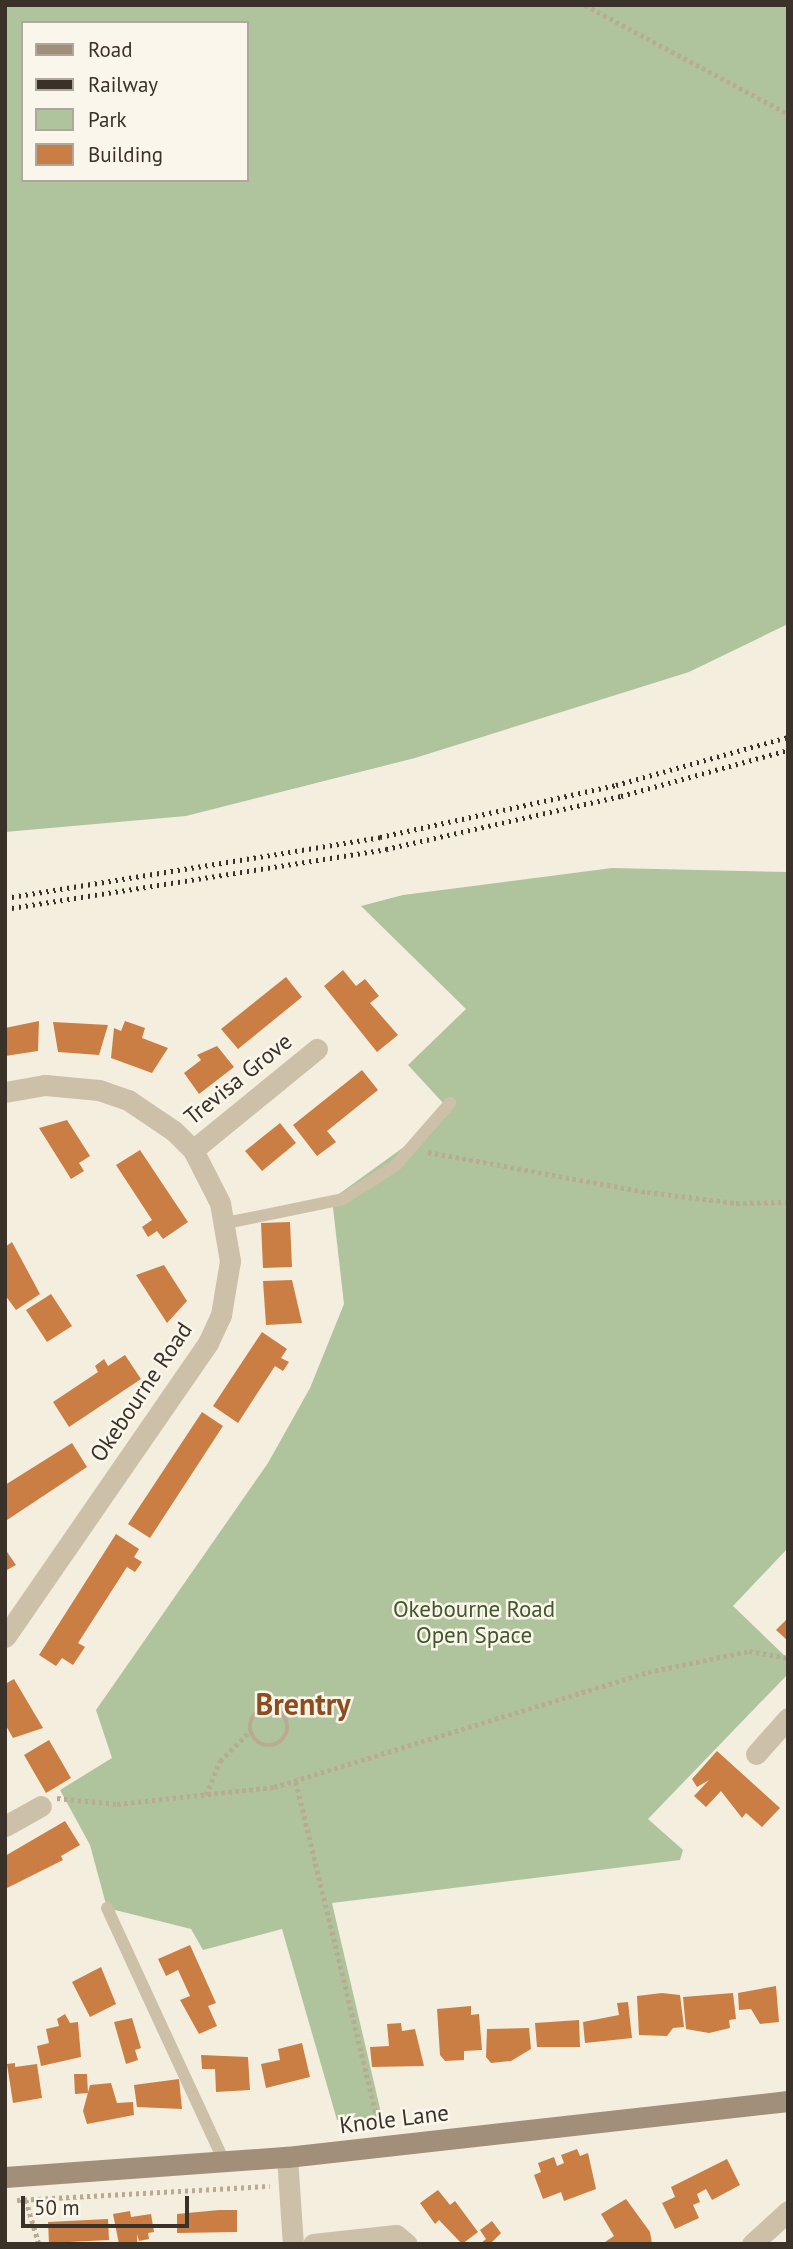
<!DOCTYPE html>
<style>
body{margin:0}
#map{position:relative;width:793px;height:2249px;overflow:hidden;background:#f4eede;font-family:"PT Sans",sans-serif}
div>[style]{position:absolute}
.green>*{inset:0;background:#afc49d}
.building>*{inset:0;background:#cb7e44}
.path>*{height:4.5px;margin-top:-2.25px;transform-origin:0;background:repeating-linear-gradient(90deg,#b9aa93 0 3.5px,transparent 0 7px)}
.path>.ring{margin:-2.25px;padding:0;box-sizing:content-box;background:none;border:4.5px solid #b9aa93;border-radius:50%}
.lane>*{height:12px;margin:-6px;padding:0 6px;transform-origin:6px;border-radius:6px;background:#cdc0a9}
.street>*{height:21px;margin:-10.5px;padding:0 10.5px;transform-origin:10.5px;border-radius:10.5px;background:#cdc0a9}
.secondary>*{height:21px;margin:-10.5px;padding:0 10.5px;transform-origin:10.5px;border-radius:10.5px;background:#a18f7a}
.rail>*{height:5px;margin-top:-2.5px;transform-origin:0;background:repeating-linear-gradient(90deg,#3a3129 0 2px,transparent 0 7px)}
span{translate:-50% -50%;white-space:nowrap;text-align:center;line-height:1.15;-webkit-text-stroke:5px #fbf6eb;paint-order:stroke}
.street-label{font-size:23px;color:#3a3129}
.park-label{font-size:23px;color:#40592b}
.district-label{font-size:30px;color:#8d4d1e;font-weight:700}
.frame{position:absolute;inset:0;border:7px solid #3a3129;pointer-events:none}
.legend{position:absolute;left:21px;top:21px;width:228px;height:161px;box-sizing:border-box;background:#fbf6eb;border:2px solid #aea79d;margin:0;padding:9px 12px;list-style:none;font-size:21px;color:#3a3129}
.legend li{display:flex;align-items:center;gap:14px;height:35px}
.legend b{width:35px;border:2px solid #aea79d}
.scale{position:absolute;left:21px;top:2196px;width:168px;height:32px;box-sizing:border-box;border:4px solid #3a3129;border-top:0;padding-left:9px;font-size:21px;line-height:24px;white-space:nowrap;color:#3a3129;-webkit-text-stroke:5px #fbf6eb;paint-order:stroke}
</style>
<div id="map">
<div class="green">
<i style="clip-path:polygon(evenodd,5px 5px,788px 5px,788px 624px,689px 672px,415px 758px,186px 816px,5px 832px,5px 5px,23px 23px,247px 23px,247px 180px,23px 180px,23px 23px)"></i>
<i style="clip-path:polygon(612px 868px,788px 872px,788px 1548px,733px 1606px,788px 1659px,788px 1674px,648px 1819px,683px 1850px,680px 1860px,332px 1903px,382px 2117px,337px 2120px,282px 1929px,203px 1950px,191px 1929px,107px 1908px,90px 1845px,60px 1790px,112px 1758px,96px 1710px,268px 1463px,310px 1388px,344px 1304px,332px 1199px,408px 1144px,444px 1104px,408px 1065px,466px 1009px,361px 906px,403px 895px)"></i>
</div>
<div class="building">
<i style="clip-path:polygon(343px 970px,356px 986px,365px 979px,379px 996px,370px 1003px,398px 1035px,377px 1052px,324px 986px)"></i>
<i style="clip-path:polygon(286px 977px,302px 997px,238px 1049px,221px 1029px)"></i>
<i style="clip-path:polygon(39px 1021px,38px 1051px,5px 1056px,5px 1028px)"></i>
<i style="clip-path:polygon(125px 1021px,145px 1028px,142px 1038px,168px 1048px,152px 1073px,111px 1058px,114px 1028px,121px 1031px)"></i>
<i style="clip-path:polygon(53px 1022px,108px 1025px,99px 1055px,58px 1052px)"></i>
<i style="clip-path:polygon(217px 1046px,234px 1067px,199px 1094px,184px 1073px,201px 1060px,197px 1055px)"></i>
<i style="clip-path:polygon(362px 1070px,378px 1090px,327px 1131px,336px 1142px,317px 1156px,293px 1125px)"></i>
<i style="clip-path:polygon(67px 1120px,90px 1156px,79px 1163px,84px 1171px,71px 1179px,39px 1128px)"></i>
<i style="clip-path:polygon(280px 1123px,296px 1143px,262px 1171px,245px 1151px)"></i>
<i style="clip-path:polygon(140px 1150px,188px 1222px,163px 1239px,157px 1231px,148px 1237px,142px 1227px,152px 1220px,116px 1165px)"></i>
<i style="clip-path:polygon(290px 1222px,292px 1267px,263px 1268px,261px 1223px)"></i>
<i style="clip-path:polygon(12px 1242px,40px 1294px,16px 1310px,5px 1295px,5px 1247px)"></i>
<i style="clip-path:polygon(164px 1265px,187px 1301px,167px 1323px,136px 1275px)"></i>
<i style="clip-path:polygon(292px 1280px,302px 1323px,266px 1325px,263px 1281px)"></i>
<i style="clip-path:polygon(51px 1294px,72px 1326px,47px 1342px,26px 1310px)"></i>
<i style="clip-path:polygon(262px 1332px,287px 1349px,281px 1358px,289px 1362px,283px 1371px,275px 1366px,238px 1423px,213px 1406px)"></i>
<i style="clip-path:polygon(125px 1355px,141px 1379px,69px 1427px,53px 1402px,98px 1372px,95px 1366px,104px 1359px,108px 1366px)"></i>
<i style="clip-path:polygon(202px 1412px,223px 1426px,150px 1538px,128px 1524px)"></i>
<i style="clip-path:polygon(72px 1443px,87px 1467px,7px 1520px,5px 1485px)"></i>
<i style="clip-path:polygon(116px 1534px,139px 1549px,134px 1557px,142px 1562px,135px 1572px,127px 1567px,78px 1643px,85px 1647px,73px 1665px,62px 1658px,56px 1666px,39px 1655px)"></i>
<i style="clip-path:polygon(5px 1549px,16px 1565px,5px 1571px)"></i>
<i style="clip-path:polygon(788px 1618px,788px 1641px,776px 1630px)"></i>
<i style="clip-path:polygon(14px 1679px,43px 1728px,13px 1738px,5px 1724px,5px 1684px)"></i>
<i style="clip-path:polygon(49px 1740px,71px 1778px,46px 1793px,24px 1755px)"></i>
<i style="clip-path:polygon(717px 1751px,780px 1808px,762px 1827px,746px 1813px,742px 1818px,721px 1791px,706px 1807px,694px 1796px,709px 1780px,697px 1787px,692px 1779px)"></i>
<i style="clip-path:polygon(65px 1821px,80px 1845px,61px 1856px,63px 1860px,5px 1889px,5px 1856px)"></i>
<i style="clip-path:polygon(190px 1945px,216px 2003px,208px 2006px,217px 2026px,199px 2034px,180px 2000px,190px 1996px,178px 1970px,166px 1976px,158px 1959px)"></i>
<i style="clip-path:polygon(101px 1967px,116px 2004px,90px 2017px,72px 1982px)"></i>
<i style="clip-path:polygon(776px 1986px,779px 2022px,760px 2024px,751px 2009px,739px 2010px,738px 1993px)"></i>
<i style="clip-path:polygon(662px 1993px,680px 1995px,684px 2027px,673px 2028px,667px 2036px,639px 2035px,637px 1996px)"></i>
<i style="clip-path:polygon(733px 1993px,736px 2019px,729px 2020px,730px 2028px,709px 2033px,686px 2029px,683px 1997px)"></i>
<i style="clip-path:polygon(628px 2002px,632px 2038px,585px 2043px,583px 2022px,619px 2015px,617px 2003px)"></i>
<i style="clip-path:polygon(471px 2006px,471px 2015px,479px 2014px,482px 2050px,464px 2051px,464px 2060px,445px 2061px,440px 2055px,437px 2009px)"></i>
<i style="clip-path:polygon(65px 2014px,70px 2023px,78px 2022px,81px 2057px,41px 2066px,37px 2046px,49px 2043px,46px 2029px,59px 2026px,57px 2019px)"></i>
<i style="clip-path:polygon(132px 2018px,141px 2048px,135px 2050px,138px 2060px,126px 2064px,114px 2022px)"></i>
<i style="clip-path:polygon(579px 2020px,580px 2047px,537px 2047px,535px 2023px)"></i>
<i style="clip-path:polygon(401px 2023px,402px 2031px,415px 2029px,424px 2066px,372px 2067px,370px 2047px,389px 2046px,387px 2024px)"></i>
<i style="clip-path:polygon(529px 2028px,531px 2049px,511px 2061px,491px 2063px,486px 2057px,487px 2029px)"></i>
<i style="clip-path:polygon(302px 2043px,310px 2077px,266px 2088px,261px 2064px,280px 2060px,278px 2049px)"></i>
<i style="clip-path:polygon(201px 2055px,248px 2057px,250px 2090px,216px 2092px,215px 2069px,202px 2069px)"></i>
<i style="clip-path:polygon(15px 2063px,15px 2067px,37px 2064px,42px 2098px,13px 2103px,7px 2064px)"></i>
<i style="clip-path:polygon(74px 2074px,87px 2074px,88px 2093px,75px 2094px)"></i>
<i style="clip-path:polygon(179px 2079px,182px 2109px,137px 2107px,134px 2085px)"></i>
<i style="clip-path:polygon(111px 2083px,117px 2103px,133px 2102px,134px 2115px,87px 2124px,83px 2111px,90px 2085px)"></i>
<i style="clip-path:polygon(577px 2149px,580px 2156px,588px 2153px,596px 2189px,564px 2201px,561px 2192px,543px 2199px,534px 2175px,541px 2172px,538px 2163px,554px 2157px,557px 2166px,564px 2163px,561px 2155px)"></i>
<i style="clip-path:polygon(727px 2159px,740px 2185px,712px 2200px,706px 2189px,697px 2194px,700px 2202px,693px 2205px,699px 2218px,675px 2229px,662px 2203px,675px 2197px,671px 2187px)"></i>
<i style="clip-path:polygon(438px 2190px,450px 2205px,455px 2201px,478px 2232px,462px 2244px,439px 2220px,435px 2224px,420px 2203px)"></i>
<i style="clip-path:polygon(626px 2199px,650px 2232px,652px 2244px,602px 2244px,614px 2236px,601px 2214px)"></i>
<i style="clip-path:polygon(219px 2210px,237px 2210px,237px 2232px,177px 2233px,177px 2214px)"></i>
<i style="clip-path:polygon(130px 2211px,131px 2217px,151px 2214px,154px 2232px,148px 2233px,149px 2239px,139px 2241px,137px 2234px,137px 2243px,119px 2244px,113px 2214px)"></i>
<i style="clip-path:polygon(108px 2219px,109px 2240px,49px 2243px,48px 2222px)"></i>
<i style="clip-path:polygon(492px 2221px,501px 2233px,490px 2244px,480px 2244px,486px 2239px,480px 2230px)"></i>
</div>
<div class="path">
<i style="left:585px;top:5px;width:230px;rotate:28.2deg"></i>
<i style="left:428px;top:1152px;width:223px;rotate:10.4deg"></i>
<i style="left:647px;top:1192px;width:90px;rotate:7deg"></i>
<i style="left:736px;top:1203px;width:52px;rotate:-1.1deg"></i>
<i class="ring" style="left:250px;top:1708px;width:33.5px;height:33.5px"></i>
<i style="left:296px;top:1782px;width:356px;rotate:76.4deg"></i>
<i style="left:206px;top:1795px;width:37px;rotate:-68deg"></i>
<i style="left:220px;top:1761px;width:44px;rotate:-45deg"></i>
<i style="left:57px;top:1798px;width:60px;rotate:5.7deg"></i>
<i style="left:117px;top:1804px;width:158px;rotate:-6.2deg"></i>
<i style="left:274px;top:1787px;width:391px;rotate:-17.1deg"></i>
<i style="left:648px;top:1672px;width:103px;rotate:-11.7deg"></i>
<i style="left:749px;top:1651px;width:40px;rotate:10deg"></i>
<i style="left:17px;top:2200px;width:253px;rotate:-3.2deg"></i>
<i style="left:26px;top:2200px;width:46px;rotate:73.5deg"></i>
</div>
<div class="lane">
<i style="left:226px;top:1223px;width:119px;rotate:-11.6deg"></i>
<i style="left:343px;top:1199px;width:62px;rotate:-32.4deg"></i>
<i style="left:395px;top:1166px;width:84px;rotate:-48.9deg"></i>
<i style="left:107px;top:1908px;width:279px;rotate:65.2deg"></i>
</div>
<div class="street">
<i style="left:5px;top:1092px;width:41px;rotate:-9.9deg"></i>
<i style="left:45px;top:1085px;width:54px;rotate:5.3deg"></i>
<i style="left:99px;top:1090px;width:31px;rotate:19deg"></i>
<i style="left:128px;top:1100px;width:55px;rotate:34deg"></i>
<i style="left:174px;top:1131px;width:27px;rotate:45deg"></i>
<i style="left:193px;top:1150px;width:59px;rotate:63deg"></i>
<i style="left:220px;top:1203px;width:59px;rotate:80.2deg"></i>
<i style="left:230px;top:1261px;width:55px;rotate:99.5deg"></i>
<i style="left:221px;top:1315px;width:31px;rotate:115deg"></i>
<i style="left:208px;top:1343px;width:357px;rotate:124.6deg"></i>
<i style="left:193px;top:1150px;width:160px;rotate:-39.2deg"></i>
<i style="left:756px;top:1754px;width:48px;rotate:-48.4deg"></i>
<i style="left:5px;top:1826px;width:41px;rotate:-29.1deg"></i>
<i style="left:287px;top:2157px;width:87px;rotate:86.1deg"></i>
<i style="left:313px;top:2244px;width:83px;rotate:-6.2deg"></i>
<i style="left:396px;top:2235px;width:14px;rotate:39deg"></i>
<i style="left:752px;top:2244px;width:49px;rotate:-42.5deg"></i>
</div>
<div class="secondary">
<i style="left:5px;top:2177px;width:283px;rotate:-4.1deg"></i>
<i style="left:287px;top:2157px;width:504px;rotate:-6.38deg"></i>
</div>
<div class="rail">
<i style="left:5px;top:898px;width:380px;rotate:-9.2deg"></i>
<i style="left:380px;top:837px;width:242px;rotate:-12.4deg"></i>
<i style="left:616px;top:785px;width:179px;rotate:-15.6deg"></i>
<i style="left:5px;top:909px;width:386px;rotate:-8.9deg"></i>
<i style="left:386px;top:849px;width:241px;rotate:-12.7deg"></i>
<i style="left:621px;top:796px;width:173px;rotate:-15.4deg"></i>
</div>
<div class="street-label">
<span style="left:238px;top:1079px;rotate:-39deg">Trevisa Grove</span>
<span style="left:141px;top:1392px;rotate:-56deg">Okebourne Road</span>
<span style="left:394px;top:2119px;rotate:-7deg">Knole Lane</span>
</div>
<div class="park-label">
<span style="left:474px;top:1622px">Okebourne Road<br>Open Space</span>
</div>
<div class="district-label">
<span style="left:303px;top:1704px">Brentry</span>
</div>
<div class="frame"></div>
<ul class="legend">
<li><b style="height:9px;background:#a18f7a"></b>Road</li>
<li><b style="height:9px;background:#3a3129"></b>Railway</li>
<li><b style="height:19px;background:#afc49d"></b>Park</li>
<li><b style="height:19px;background:#cb7e44"></b>Building</li>
</ul>
<div class="scale">50 m</div>
</div>
